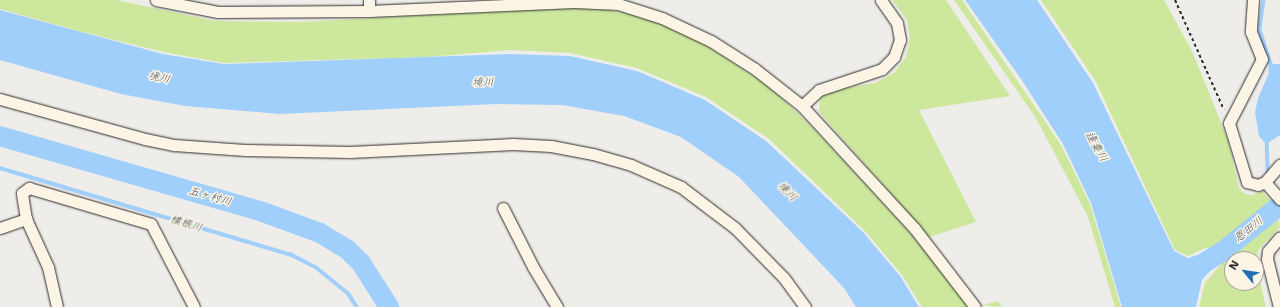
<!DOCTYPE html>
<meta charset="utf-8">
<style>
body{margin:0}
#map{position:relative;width:1280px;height:307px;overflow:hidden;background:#efedea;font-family:"Shantell Sans","Klee One",sans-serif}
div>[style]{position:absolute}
.green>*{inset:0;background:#cde79d}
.water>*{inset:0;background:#a0cffc}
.stream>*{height:3.5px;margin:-1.75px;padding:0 1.75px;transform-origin:1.75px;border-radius:1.75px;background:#a0cffc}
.river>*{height:20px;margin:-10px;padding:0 10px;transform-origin:10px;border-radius:10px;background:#a0cffc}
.path>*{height:2px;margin-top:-1px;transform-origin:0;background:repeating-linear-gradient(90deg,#2b2b2b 0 3px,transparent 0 6px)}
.roads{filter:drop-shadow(0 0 1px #2b2b2b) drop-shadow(0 0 1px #2b2b2b)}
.minor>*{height:11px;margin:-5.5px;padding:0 5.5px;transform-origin:5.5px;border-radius:5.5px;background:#fcf5e5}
span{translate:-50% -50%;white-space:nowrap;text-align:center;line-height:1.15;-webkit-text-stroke:3px #fcf5e5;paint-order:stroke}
.water-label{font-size:11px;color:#48545f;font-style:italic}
.north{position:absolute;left:1224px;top:251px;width:40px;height:40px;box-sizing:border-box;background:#fcf5e5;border:1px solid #a8a49b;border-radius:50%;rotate:300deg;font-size:11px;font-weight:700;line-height:16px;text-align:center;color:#2b2b2b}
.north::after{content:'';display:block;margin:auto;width:14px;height:18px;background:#1f6fb2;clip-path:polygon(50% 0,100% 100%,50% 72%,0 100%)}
</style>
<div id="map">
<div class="green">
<i style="clip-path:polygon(0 0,116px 0,215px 21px,300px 22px,561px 8px,604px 9px,645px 17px,693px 37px,770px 87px,812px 127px,914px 237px,968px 307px,922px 307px,902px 275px,865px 231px,769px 139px,706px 97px,637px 68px,570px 53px,511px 50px,427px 57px,224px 63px,163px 52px,83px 32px,0 9px)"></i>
<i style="clip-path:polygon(892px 0,946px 0,1010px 96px,919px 110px,976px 222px,929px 237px,819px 112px,820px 97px,845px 88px,875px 83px,894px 73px,906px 57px,910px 39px,907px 20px)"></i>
<i style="clip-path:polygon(954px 0,962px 0,1061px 145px,1090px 204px,1121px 307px,1115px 307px,1088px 217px,1036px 118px)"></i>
<i style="clip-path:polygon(1041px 0,1164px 0,1192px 51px,1228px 140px,1239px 188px,1245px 194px,1253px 195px,1262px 191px,1273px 204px,1223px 247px,1205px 248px,1188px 256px,1175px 250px,1095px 80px)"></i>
<i style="clip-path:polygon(1278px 213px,1280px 227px,1259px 249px,1256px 260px,1232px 259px,1232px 283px,1256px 283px,1256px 264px,1266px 307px,1199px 307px,1205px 283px,1232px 251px)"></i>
<i style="clip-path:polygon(998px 301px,1002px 307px,982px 305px)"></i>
</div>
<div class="water">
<i style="clip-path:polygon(965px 0,1037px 0,1093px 83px,1174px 251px,1188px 258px,1217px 249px,1221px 259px,1202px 280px,1196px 307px,1122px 307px,1091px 203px,1063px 144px,1021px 79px)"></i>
<i style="clip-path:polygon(0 10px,163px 54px,224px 64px,511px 54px,570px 56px,637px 71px,705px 100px,766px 141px,863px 232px,900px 276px,919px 307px,856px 307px,844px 288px,739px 177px,681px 137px,624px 116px,562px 105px,496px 104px,280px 114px,185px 106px,121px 94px,0 60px)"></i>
<i style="clip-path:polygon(1273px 64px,1280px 64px,1280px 135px,1266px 144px,1259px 136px,1255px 112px,1258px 98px)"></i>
</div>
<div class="stream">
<i style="left:1264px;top:0;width:30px;rotate:98deg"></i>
<i style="left:1260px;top:30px;width:36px;rotate:72deg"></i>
<i style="left:1271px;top:64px;width:7px;rotate:90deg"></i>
<i style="left:1267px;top:139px;width:36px;rotate:88deg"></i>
<i style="left:0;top:168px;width:305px;rotate:16.6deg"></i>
<i style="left:292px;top:255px;width:28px;rotate:27deg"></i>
<i style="left:317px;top:268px;width:40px;rotate:39deg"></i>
<i style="left:348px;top:293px;width:17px;rotate:57deg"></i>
<i style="left:1273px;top:196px;width:13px;rotate:72deg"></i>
</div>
<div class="river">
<i style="left:0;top:136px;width:274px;rotate:16.1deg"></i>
<i style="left:263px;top:212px;width:61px;rotate:20.2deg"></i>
<i style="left:320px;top:233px;width:31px;rotate:31deg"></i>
<i style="left:347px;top:249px;width:20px;rotate:45deg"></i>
<i style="left:361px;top:263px;width:52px;rotate:57.5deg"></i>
<i style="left:1196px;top:268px;width:31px;rotate:-32deg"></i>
<i style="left:1222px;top:252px;width:75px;rotate:-39deg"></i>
</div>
<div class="path">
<i style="left:1175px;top:0;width:120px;rotate:66deg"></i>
</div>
<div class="roads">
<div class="minor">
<i style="left:156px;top:0;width:63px;rotate:11deg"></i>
<i style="left:218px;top:12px;width:151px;rotate:-0.4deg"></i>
<i style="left:369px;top:11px;width:205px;rotate:-2.5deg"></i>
<i style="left:574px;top:2px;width:44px;rotate:2.6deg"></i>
<i style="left:618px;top:4px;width:46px;rotate:17.7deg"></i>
<i style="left:662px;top:18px;width:54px;rotate:25.1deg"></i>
<i style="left:711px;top:41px;width:52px;rotate:32.5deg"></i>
<i style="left:755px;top:69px;width:60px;rotate:38.2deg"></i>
<i style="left:802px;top:106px;width:167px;rotate:47.4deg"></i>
<i style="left:915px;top:229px;width:98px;rotate:52.4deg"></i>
<i style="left:1253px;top:0;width:32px;rotate:94deg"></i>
<i style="left:1251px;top:32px;width:29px;rotate:68deg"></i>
<i style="left:1262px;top:59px;width:72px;rotate:117.3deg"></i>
<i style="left:1229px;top:123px;width:62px;rotate:73deg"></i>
<i style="left:1247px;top:182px;width:11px;rotate:15deg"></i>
<i style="left:1258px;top:185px;width:8px;rotate:-23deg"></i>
<i style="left:1265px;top:182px;width:23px;rotate:-49deg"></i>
<i style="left:369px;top:11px;width:11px;rotate:-90deg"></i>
<i style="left:0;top:99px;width:150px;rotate:15.4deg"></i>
<i style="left:145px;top:139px;width:30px;rotate:12deg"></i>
<i style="left:174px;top:145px;width:71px;rotate:4deg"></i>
<i style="left:245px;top:150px;width:105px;rotate:1.1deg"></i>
<i style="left:350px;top:152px;width:163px;rotate:-2.8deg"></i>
<i style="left:513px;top:144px;width:38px;rotate:3deg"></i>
<i style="left:551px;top:146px;width:43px;rotate:10.8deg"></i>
<i style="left:593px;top:154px;width:40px;rotate:16deg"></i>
<i style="left:631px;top:165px;width:55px;rotate:23.7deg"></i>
<i style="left:681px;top:187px;width:68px;rotate:37.2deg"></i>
<i style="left:735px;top:228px;width:70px;rotate:45.6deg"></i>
<i style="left:784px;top:278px;width:36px;rotate:54deg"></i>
<i style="left:802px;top:106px;width:23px;rotate:-43deg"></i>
<i style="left:819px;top:90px;width:66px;rotate:-18.4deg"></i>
<i style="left:882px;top:69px;width:17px;rotate:-45deg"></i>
<i style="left:894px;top:57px;width:18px;rotate:-71deg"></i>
<i style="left:900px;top:40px;width:17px;rotate:-100deg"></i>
<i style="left:897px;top:23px;width:28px;rotate:-125deg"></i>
<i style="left:1265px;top:182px;width:23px;rotate:49deg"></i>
<i style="left:503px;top:208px;width:66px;rotate:63deg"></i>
<i style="left:533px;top:267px;width:47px;rotate:59deg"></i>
<i style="left:26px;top:219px;width:26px;rotate:-99deg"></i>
<i style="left:22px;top:193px;width:9px;rotate:-36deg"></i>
<i style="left:29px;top:188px;width:127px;rotate:16.4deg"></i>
<i style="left:151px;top:224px;width:93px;rotate:62.6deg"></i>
<i style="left:0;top:228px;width:28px;rotate:-19deg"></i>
<i style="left:26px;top:219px;width:53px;rotate:65.4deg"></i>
<i style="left:48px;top:267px;width:41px;rotate:77.3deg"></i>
<i style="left:1279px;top:307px;width:49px;rotate:-104deg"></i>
<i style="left:1267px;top:259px;width:8px;rotate:-83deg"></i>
<i style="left:1268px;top:251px;width:18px;rotate:-49deg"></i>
</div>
</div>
<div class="water-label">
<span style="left:159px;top:78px;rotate:13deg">境川</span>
<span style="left:483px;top:83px;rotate:-1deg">境川</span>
<span style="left:1096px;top:147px;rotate:60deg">逢妻川</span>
<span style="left:787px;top:192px;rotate:45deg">境川</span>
<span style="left:210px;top:197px;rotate:16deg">五ヶ村川</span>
<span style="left:186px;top:224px;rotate:17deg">横根川</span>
<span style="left:1249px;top:230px;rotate:-39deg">恩田川</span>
</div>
<div class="north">N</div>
</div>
